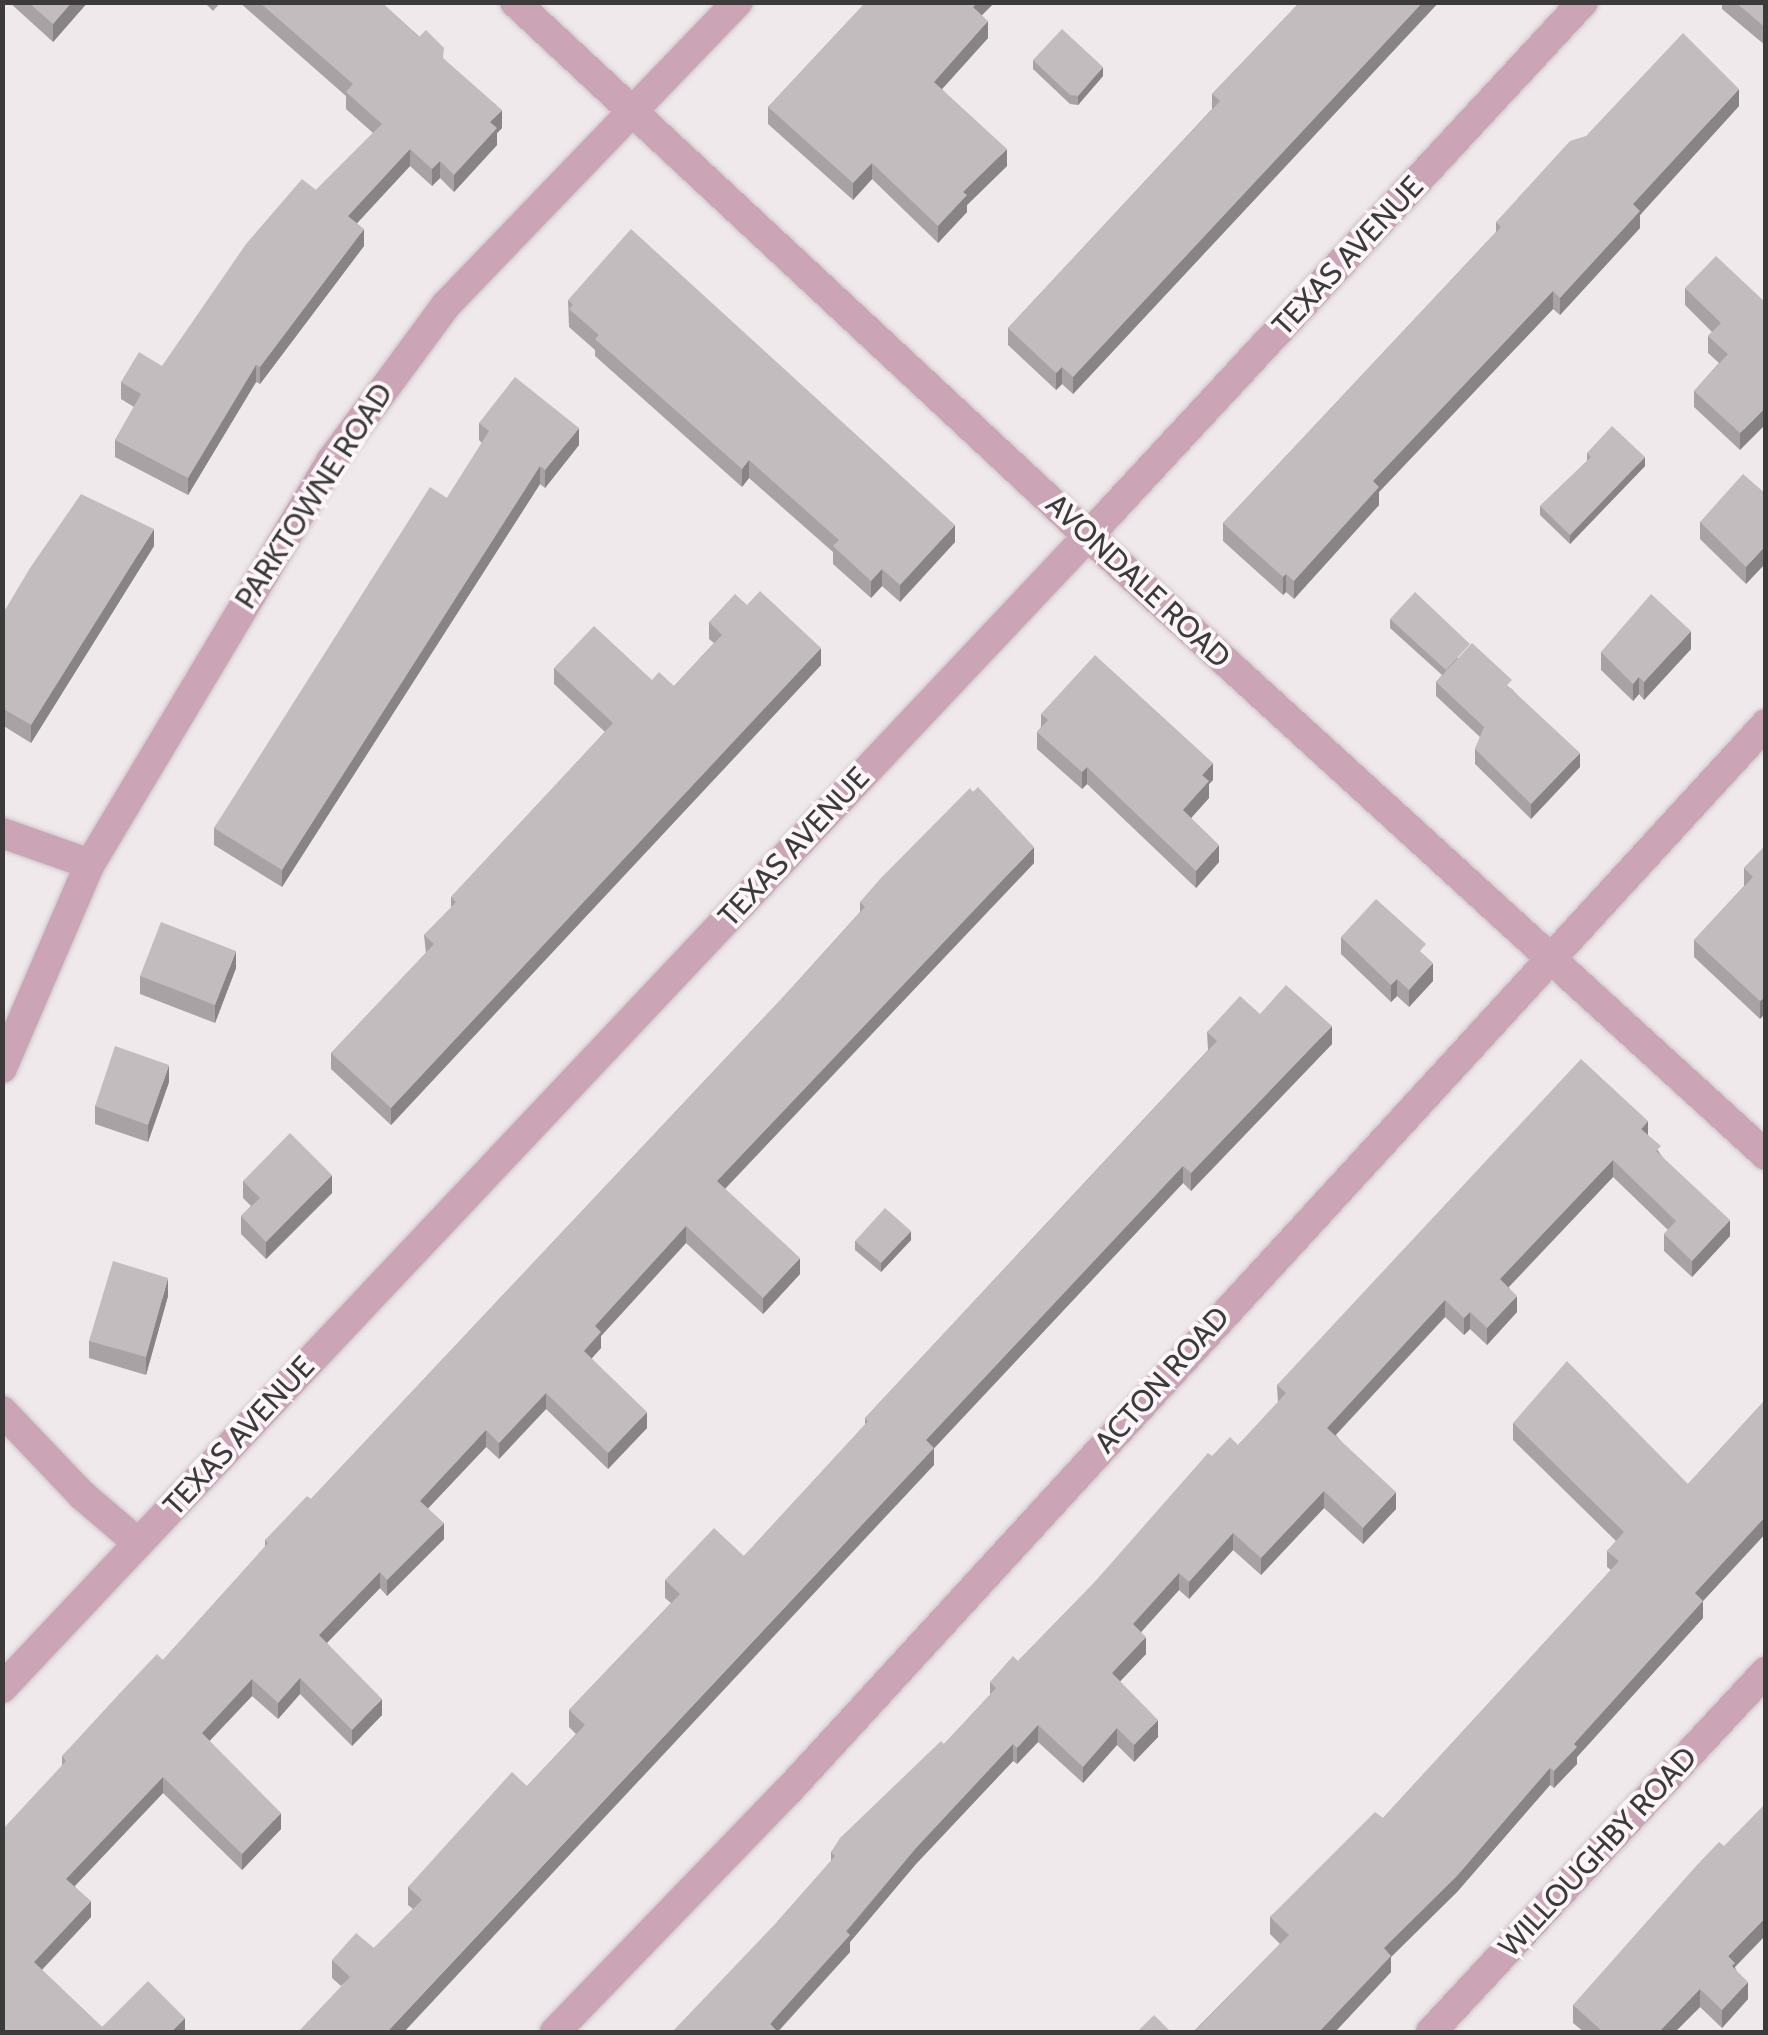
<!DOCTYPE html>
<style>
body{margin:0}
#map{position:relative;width:1768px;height:2035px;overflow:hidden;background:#f0e9ec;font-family:Cabin,sans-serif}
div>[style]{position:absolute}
.roads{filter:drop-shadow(0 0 2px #ccc6c9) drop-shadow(0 0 2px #ccc6c9)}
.street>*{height:30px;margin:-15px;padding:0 15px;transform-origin:15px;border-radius:15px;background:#cba4b6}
.wall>*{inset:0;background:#a8a2a4}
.shaded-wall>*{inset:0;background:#888486}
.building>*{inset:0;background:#c3bcbf}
span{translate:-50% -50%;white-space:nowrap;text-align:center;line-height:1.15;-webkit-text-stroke:8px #fdf6f9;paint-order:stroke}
.street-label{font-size:30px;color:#3c3a3b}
.frame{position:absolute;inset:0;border:5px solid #3c3a3b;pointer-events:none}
</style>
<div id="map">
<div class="roads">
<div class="street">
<i style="left:515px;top:2px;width:783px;rotate:42.98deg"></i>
<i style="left:1088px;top:536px;width:918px;rotate:42.4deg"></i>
<i style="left:2px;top:833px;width:93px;rotate:19.4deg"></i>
<i style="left:2px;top:1068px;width:222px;rotate:-66.7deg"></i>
<i style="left:90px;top:864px;width:470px;rotate:-59.1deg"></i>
<i style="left:331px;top:461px;width:194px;rotate:-53.6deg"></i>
<i style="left:446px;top:305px;width:421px;rotate:-46.1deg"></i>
<i style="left:2px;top:1411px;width:116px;rotate:46.4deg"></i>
<i style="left:82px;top:1495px;width:74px;rotate:40.6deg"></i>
<i style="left:2px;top:1688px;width:1583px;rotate:-46.69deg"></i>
<i style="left:1088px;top:536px;width:728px;rotate:-47.17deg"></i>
<i style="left:555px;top:2032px;width:337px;rotate:-46deg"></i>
<i style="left:789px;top:1790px;width:1446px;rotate:-47.49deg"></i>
<i style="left:1431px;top:2032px;width:492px;rotate:-47.1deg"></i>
</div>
</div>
<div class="wall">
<i style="clip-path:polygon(9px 2px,88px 2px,53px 42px)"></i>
<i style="clip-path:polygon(204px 2px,221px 2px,213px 11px)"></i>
<i style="clip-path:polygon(239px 2px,381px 2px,444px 59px,502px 128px,497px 133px,497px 145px,454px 192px,440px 178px,432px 186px,410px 166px,357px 223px,364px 246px,260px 384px,256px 382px,188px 495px,115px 457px,115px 440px,134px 407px,121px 399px,121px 382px,162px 366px,316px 190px,373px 133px,346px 109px,346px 96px)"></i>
<i style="clip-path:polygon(866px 2px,995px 2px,982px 15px,988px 38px,942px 89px,1007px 166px,967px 205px,967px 212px,938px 243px,872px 179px,853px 200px,768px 124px,768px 107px)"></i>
<i style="clip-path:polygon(1300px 2px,1439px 2px,1073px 394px,1062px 384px,1056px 390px,1008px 345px,1008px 328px,1212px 109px,1212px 94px)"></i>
<i style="clip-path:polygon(1722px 2px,1766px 2px,1766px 46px,1722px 9px)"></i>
<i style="clip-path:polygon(1033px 60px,1103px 76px,1078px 105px,1070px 104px,1033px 69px)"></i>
<i style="clip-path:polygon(1739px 106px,1640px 215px,1640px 228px,1560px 315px,1553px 309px,1379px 492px,1379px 505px,1294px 599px,1286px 592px,1283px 595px,1223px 541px,1223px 523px,1496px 232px,1496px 222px)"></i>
<i style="clip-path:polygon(1685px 288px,1766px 303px,1740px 450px,1694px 407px,1694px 391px,1719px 363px,1708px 353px,1708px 336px,1712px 332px,1685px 305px)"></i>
<i style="clip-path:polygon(568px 300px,955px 542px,900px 602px,882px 586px,871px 598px,833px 564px,833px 552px,749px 478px,742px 487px,595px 356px,595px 350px,569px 327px)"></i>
<i style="clip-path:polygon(479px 423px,579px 445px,545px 488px,540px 484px,282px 887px,214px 845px,214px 828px,447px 498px,482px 443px,479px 440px)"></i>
<i style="clip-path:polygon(1587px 453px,1645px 466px,1570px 544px,1540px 515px,1540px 506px,1587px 461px)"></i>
<i style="clip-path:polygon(1766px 494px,1746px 584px,1700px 539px,1700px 522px)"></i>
<i style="clip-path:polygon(154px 546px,31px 743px,2px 725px,2px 615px)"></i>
<i style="clip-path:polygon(747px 605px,821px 665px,391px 1125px,331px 1069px,331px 1053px,426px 953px,424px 935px,451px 908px,451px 897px,605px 732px,554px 684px,554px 668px,652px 680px,674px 686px,714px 643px,709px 639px,709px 622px)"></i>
<i style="clip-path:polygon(1390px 619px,1512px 689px,1580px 767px,1531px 819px,1475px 764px,1475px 749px,1480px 737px,1436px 696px,1436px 682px,1442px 675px,1390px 628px)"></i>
<i style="clip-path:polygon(1691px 649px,1644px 700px,1639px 694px,1633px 701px,1601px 670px,1601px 652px)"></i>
<i style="clip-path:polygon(1041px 714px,1213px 780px,1209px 784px,1209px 798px,1191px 818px,1219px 862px,1196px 888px,1087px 784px,1082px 789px,1037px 749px,1037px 732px,1041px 727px)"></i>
<i style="clip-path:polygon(1766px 845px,1760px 1019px,1694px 957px,1694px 940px,1744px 886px,1744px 868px)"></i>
<i style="clip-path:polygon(1034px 863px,725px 1189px,800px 1274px,763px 1314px,686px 1243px,601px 1336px,601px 1348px,591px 1359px,647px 1428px,608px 1469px,546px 1409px,499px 1459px,486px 1447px,428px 1508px,444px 1539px,387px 1596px,380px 1588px,327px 1643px,382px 1715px,352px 1746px,300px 1694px,278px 1719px,252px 1696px,209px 1741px,281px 1829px,242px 1870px,163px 1793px,75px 1886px,91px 1917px,42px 1970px,102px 2027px,185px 2032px,2px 2032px,62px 1765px,62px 1756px,163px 1660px,265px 1547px,265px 1540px,311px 1499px,786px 994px,860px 912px,860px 902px)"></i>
<i style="clip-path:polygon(1341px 937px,1426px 957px,1433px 981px,1409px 1007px,1397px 996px,1391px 1002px,1341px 954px)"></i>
<i style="clip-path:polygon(236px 968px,215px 1023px,140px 994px,140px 976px)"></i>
<i style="clip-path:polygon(1260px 1014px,1332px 1044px,1191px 1191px,1183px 1183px,934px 1448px,934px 1465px,341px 1986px,332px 1978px,332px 1960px,374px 1948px,413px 1909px,408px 1905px,408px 1887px,527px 1786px,576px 1734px,569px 1727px,569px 1710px,671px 1603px,665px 1598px,665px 1580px,744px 1556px,865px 1425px,865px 1418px,1208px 1050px,1207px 1032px)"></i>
<i style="clip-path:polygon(169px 1082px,148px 1142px,95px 1124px,95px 1106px)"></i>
<i style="clip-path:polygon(1648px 1135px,1661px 1155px,1730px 1236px,1692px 1277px,1664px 1251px,1664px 1234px,1668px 1230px,1613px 1177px,1509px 1287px,1517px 1312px,1487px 1345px,1470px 1329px,1464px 1335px,1445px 1317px,1336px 1435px,1396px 1509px,1363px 1544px,1324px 1508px,1261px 1575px,1233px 1550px,1189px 1599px,1179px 1590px,1141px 1632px,1146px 1654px,1120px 1681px,1158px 1737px,1134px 1762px,1117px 1745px,1083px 1783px,1038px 1742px,1017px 1764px,1013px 1761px,916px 1864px,850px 1942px,850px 1952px,778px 2032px,777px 1922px,831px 1861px,831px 1852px,944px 1744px,990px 1695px,990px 1682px,1018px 1661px,1092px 1585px,1212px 1456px,1238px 1445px,1278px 1403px,1277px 1385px)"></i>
<i style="clip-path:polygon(243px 1181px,332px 1193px,266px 1259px,241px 1234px,241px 1216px,251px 1206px,243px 1198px)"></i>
<i style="clip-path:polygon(911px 1240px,881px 1272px,855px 1250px,855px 1241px)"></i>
<i style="clip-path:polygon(168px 1296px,146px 1375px,89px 1358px,89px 1341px)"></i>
<i style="clip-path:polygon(1766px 1399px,1766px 1533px,1703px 1601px,1703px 1618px,1577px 1757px,1577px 1764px,1554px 1788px,1550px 1785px,1457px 1892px,1391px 1957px,1391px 1972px,1335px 2032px,1193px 2032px,1280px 1944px,1270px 1934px,1270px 1917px,1383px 1818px,1611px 1570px,1607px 1567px,1607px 1551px,1616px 1541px,1513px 1440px,1513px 1423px,1688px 1484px)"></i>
<i style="clip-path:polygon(1735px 1967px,1748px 1999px,1722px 2028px,1700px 2007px,1675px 2032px,1584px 2032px,1573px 2023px,1573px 2005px)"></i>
</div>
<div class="shaded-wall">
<i style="clip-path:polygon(72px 2px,88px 2px,53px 42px,53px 24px)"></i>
<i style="clip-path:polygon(978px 2px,995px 2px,973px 24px,973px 7px)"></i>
<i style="clip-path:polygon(1423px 2px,1439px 2px,1073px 394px,1073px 377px)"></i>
<i style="clip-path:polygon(988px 21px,988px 38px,934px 98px,934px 82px)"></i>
<i style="clip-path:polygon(1103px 67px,1103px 76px,1078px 105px,1078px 96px)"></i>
<i style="clip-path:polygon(1739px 89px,1739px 106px,1640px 215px,1640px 228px,1560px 315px,1560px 298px,1633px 204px)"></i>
<i style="clip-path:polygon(502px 110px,502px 128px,497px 133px,497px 145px,454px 192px,454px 175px,490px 122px)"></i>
<i style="clip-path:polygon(410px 149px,410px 166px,348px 233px,348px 216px)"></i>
<i style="clip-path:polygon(1007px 149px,1007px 166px,967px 205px,967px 212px,938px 243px,938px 226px,963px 192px)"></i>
<i style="clip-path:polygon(440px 161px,440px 178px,432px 186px,432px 169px)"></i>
<i style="clip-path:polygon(872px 163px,872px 179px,853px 200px,853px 183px)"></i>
<i style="clip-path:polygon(364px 229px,364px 246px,260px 384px,260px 367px)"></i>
<i style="clip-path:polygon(1553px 291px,1553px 309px,1379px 492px,1379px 505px,1294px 599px,1294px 581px,1373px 481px)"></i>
<i style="clip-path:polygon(256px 365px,256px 382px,188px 495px,188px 478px)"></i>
<i style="clip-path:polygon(1062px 367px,1062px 384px,1056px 390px,1056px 373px)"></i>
<i style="clip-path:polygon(1766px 407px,1766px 424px,1740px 450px,1740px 433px)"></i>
<i style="clip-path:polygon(579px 428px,579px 445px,545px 488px,545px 470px)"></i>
<i style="clip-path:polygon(1645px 457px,1645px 466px,1570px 544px,1570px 535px)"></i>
<i style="clip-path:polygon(749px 460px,749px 478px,742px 487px,742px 469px)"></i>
<i style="clip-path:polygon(540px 466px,540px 484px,282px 887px,282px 870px)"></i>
<i style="clip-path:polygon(955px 525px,955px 542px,900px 602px,900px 585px)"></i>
<i style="clip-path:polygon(154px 529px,154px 546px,31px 743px,31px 725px)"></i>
<i style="clip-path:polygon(1766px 545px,1766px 563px,1746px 584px,1746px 567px)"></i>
<i style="clip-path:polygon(882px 569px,882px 586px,871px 598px,871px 581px)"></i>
<i style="clip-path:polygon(1286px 574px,1286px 592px,1283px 595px,1283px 577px)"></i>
<i style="clip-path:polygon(1691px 631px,1691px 649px,1644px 700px,1644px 682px)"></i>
<i style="clip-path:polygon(821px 648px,821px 665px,391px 1125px,391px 1108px)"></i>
<i style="clip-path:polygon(1639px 677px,1639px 694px,1633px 701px,1633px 684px)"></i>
<i style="clip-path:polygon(1580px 753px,1580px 767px,1531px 819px,1531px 804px)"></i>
<i style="clip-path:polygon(1213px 763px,1213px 780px,1209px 784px,1209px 798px,1183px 827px,1183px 810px,1202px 775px)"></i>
<i style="clip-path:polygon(1087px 767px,1087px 784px,1082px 789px,1082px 772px)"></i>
<i style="clip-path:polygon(1219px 845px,1219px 862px,1196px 888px,1196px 871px)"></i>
<i style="clip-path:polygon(1034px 847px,1034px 863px,717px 1197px,717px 1181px)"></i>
<i style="clip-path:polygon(236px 951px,236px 968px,215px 1023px,215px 1005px)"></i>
<i style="clip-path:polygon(1433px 963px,1433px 981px,1409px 1007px,1409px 990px)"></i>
<i style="clip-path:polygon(1397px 979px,1397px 996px,1391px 1002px,1391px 985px)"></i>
<i style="clip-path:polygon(1766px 996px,1766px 1013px,1760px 1019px,1760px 1001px)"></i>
<i style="clip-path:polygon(1332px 1026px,1332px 1044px,1191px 1191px,1191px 1173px)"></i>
<i style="clip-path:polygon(169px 1065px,169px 1082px,148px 1142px,148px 1125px)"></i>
<i style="clip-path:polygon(1648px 1121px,1648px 1138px,1641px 1129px)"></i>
<i style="clip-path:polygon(1613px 1160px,1613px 1177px,1500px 1296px,1500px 1279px)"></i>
<i style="clip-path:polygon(1183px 1166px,1183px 1183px,926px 1457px,926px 1440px)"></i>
<i style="clip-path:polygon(332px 1175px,332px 1193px,266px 1259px,266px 1242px)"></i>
<i style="clip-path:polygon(1730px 1220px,1730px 1236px,1692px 1277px,1692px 1261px)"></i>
<i style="clip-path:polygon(686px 1226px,686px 1243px,601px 1336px,601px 1348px,584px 1367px,584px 1351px,595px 1326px)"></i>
<i style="clip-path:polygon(911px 1231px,911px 1240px,881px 1272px,881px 1263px)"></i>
<i style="clip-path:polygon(800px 1258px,800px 1274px,763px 1314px,763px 1298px)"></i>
<i style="clip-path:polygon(168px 1278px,168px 1296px,146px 1375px,146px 1357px)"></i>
<i style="clip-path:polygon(1517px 1296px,1517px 1312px,1487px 1345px,1487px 1328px)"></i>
<i style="clip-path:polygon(1445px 1300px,1445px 1317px,1327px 1444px,1327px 1428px)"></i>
<i style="clip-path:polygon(1470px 1312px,1470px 1329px,1464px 1335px,1464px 1318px)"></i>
<i style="clip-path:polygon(546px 1393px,546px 1409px,499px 1459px,499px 1443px)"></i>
<i style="clip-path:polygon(647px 1412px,647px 1428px,608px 1469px,608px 1453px)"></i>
<i style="clip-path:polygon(486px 1430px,486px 1447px,420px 1517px,420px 1501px)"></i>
<i style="clip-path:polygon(934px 1448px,934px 1465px,404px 2032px,387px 2032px)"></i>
<i style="clip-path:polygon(1324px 1491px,1324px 1508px,1261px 1575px,1261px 1558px)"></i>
<i style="clip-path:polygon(1396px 1492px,1396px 1509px,1363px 1544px,1363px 1528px)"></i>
<i style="clip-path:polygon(1766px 1516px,1766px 1533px,1703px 1601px,1703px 1618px,1577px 1757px,1577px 1764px,1554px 1788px,1554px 1771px,1574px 1744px,1695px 1593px)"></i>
<i style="clip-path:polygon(444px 1523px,444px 1539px,387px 1596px,387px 1580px)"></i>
<i style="clip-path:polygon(1233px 1533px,1233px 1550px,1189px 1599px,1189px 1582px)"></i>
<i style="clip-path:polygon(380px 1572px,380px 1588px,319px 1651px,319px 1635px)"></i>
<i style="clip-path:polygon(1179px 1573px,1179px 1590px,1133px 1641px,1133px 1624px)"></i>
<i style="clip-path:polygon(1146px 1637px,1146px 1654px,1112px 1690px,1112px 1673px)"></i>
<i style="clip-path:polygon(300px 1678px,300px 1694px,278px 1719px,278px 1703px)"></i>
<i style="clip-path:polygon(252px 1679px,252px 1696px,202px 1749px,202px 1733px)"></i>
<i style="clip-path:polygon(382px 1699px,382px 1715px,352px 1746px,352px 1730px)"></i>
<i style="clip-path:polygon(1158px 1720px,1158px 1737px,1134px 1762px,1134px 1745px)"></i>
<i style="clip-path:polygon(1038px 1725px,1038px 1742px,1017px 1764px,1017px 1748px)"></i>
<i style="clip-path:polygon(1117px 1728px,1117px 1745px,1083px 1783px,1083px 1767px)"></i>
<i style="clip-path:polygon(1013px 1744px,1013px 1761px,916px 1864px,850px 1942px,850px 1952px,777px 2032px,770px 2024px,916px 1848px)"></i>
<i style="clip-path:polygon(1550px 1768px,1550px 1785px,1457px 1892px,1391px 1957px,1391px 1972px,1335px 2032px,1319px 2032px,1384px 1948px)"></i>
<i style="clip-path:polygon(163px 1777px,163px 1793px,66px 1895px,66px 1879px)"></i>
<i style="clip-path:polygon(281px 1813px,281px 1829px,242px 1870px,242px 1854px)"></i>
<i style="clip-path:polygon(91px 1901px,91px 1917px,34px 1978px,34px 1962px)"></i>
<i style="clip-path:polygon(1766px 1917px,1766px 1935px,1735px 1967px,1735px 1980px,1728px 1956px)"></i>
<i style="clip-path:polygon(1748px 1982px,1748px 1999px,1722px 2028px,1722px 2010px)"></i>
<i style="clip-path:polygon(1700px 1989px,1700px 2007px,1675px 2032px,1659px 2032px)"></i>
<i style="clip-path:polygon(185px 2018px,185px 2032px,171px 2032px)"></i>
</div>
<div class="building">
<i style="clip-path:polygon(28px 2px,72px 2px,53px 24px)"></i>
<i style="clip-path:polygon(259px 2px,381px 2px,419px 37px,426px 30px,444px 48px,443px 58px,502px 110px,490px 122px,497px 128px,454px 175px,440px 161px,432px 169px,410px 149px,348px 216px,364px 229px,260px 367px,256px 365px,188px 478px,115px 440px,141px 394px,121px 382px,139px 352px,162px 366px,246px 244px,302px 179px,316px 190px,382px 124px,346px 92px,353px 84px)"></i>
<i style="clip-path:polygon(866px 2px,978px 2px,973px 7px,988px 21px,934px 82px,1007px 149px,963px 192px,967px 195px,938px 226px,872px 163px,853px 183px,768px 107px)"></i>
<i style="clip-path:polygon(1300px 2px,1423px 2px,1073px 377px,1062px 367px,1056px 373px,1008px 328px,1220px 101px,1212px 94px)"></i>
<i style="clip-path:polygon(1735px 2px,1766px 2px,1766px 28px)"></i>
<i style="clip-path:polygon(1062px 29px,1103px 67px,1078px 96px,1070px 95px,1033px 60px)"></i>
<i style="clip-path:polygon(1683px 33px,1739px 89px,1633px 204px,1640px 211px,1560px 298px,1553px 291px,1373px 481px,1379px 487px,1294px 581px,1286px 574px,1283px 577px,1223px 523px,1501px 227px,1496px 222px,1570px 141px,1586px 136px)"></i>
<i style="clip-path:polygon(631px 229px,955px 525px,900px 585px,882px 569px,871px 581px,833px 546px,839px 540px,749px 460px,742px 469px,595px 339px,599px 335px,569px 309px,573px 305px,568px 300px)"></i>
<i style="clip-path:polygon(1716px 256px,1766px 303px,1766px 407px,1740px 433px,1694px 391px,1728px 354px,1708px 336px,1721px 323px,1685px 288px)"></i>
<i style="clip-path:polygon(515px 377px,579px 428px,545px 470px,540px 466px,282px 870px,214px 828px,430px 487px,447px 498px,489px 431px,479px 423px)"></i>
<i style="clip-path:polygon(1612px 426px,1645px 457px,1570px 535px,1540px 506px,1591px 457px,1587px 453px)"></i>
<i style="clip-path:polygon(1743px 474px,1766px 494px,1766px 545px,1746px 567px,1700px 522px)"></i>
<i style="clip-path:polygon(81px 494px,154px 529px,31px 725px,2px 708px,2px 615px,30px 568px)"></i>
<i style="clip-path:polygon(760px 591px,821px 648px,391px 1108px,331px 1053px,434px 944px,424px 935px,456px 902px,451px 897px,613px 723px,554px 668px,594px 626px,652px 680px,659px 672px,674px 686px,722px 635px,709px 622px,735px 594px,747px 605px)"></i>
<i style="clip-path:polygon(1415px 592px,1470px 644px,1446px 670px,1390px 619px)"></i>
<i style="clip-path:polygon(1651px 594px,1691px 631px,1644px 682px,1639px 677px,1633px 684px,1601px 652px)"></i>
<i style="clip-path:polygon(1472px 643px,1512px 680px,1507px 685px,1580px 753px,1531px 804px,1475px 749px,1484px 727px,1436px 682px)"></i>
<i style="clip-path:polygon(1095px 655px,1213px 763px,1202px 775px,1209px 781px,1183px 810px,1219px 845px,1196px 871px,1087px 767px,1082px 772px,1037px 732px,1048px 720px,1041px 714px)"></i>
<i style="clip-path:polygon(978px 787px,1034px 847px,717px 1181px,800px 1258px,763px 1298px,686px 1226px,595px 1326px,601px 1332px,584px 1351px,647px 1412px,608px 1453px,546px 1393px,499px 1443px,486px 1430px,420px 1501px,444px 1523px,387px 1580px,380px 1572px,319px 1635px,382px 1699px,352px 1730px,300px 1678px,278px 1703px,252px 1679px,202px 1733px,281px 1813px,242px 1854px,163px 1777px,66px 1879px,91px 1901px,34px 1962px,102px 2027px,148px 1981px,185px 2018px,171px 2032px,2px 2032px,2px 1830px,66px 1761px,62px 1756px,121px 1692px,157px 1654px,163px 1660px,268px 1543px,265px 1540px,307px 1496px,311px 1499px,786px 994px,865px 907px,860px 902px,880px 879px,970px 788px,973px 792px)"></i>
<i style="clip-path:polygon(1766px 845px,1766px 996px,1760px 1001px,1694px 940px,1753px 877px,1744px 868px)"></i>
<i style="clip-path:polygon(1376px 899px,1426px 944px,1420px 951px,1433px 963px,1409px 990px,1397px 979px,1391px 985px,1341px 937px)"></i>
<i style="clip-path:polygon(161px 922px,236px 951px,215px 1005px,140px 976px)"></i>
<i style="clip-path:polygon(1286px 985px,1332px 1026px,1191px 1173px,1183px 1166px,926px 1440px,934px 1448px,387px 2032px,298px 2032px,350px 1977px,332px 1960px,356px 1933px,374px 1948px,422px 1900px,408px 1887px,512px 1772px,527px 1786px,585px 1725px,569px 1710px,680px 1594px,665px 1580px,714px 1528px,744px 1556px,868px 1421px,865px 1418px,1217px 1041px,1207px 1032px,1240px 996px,1260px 1014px)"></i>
<i style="clip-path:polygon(115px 1046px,169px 1065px,148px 1125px,95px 1106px)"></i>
<i style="clip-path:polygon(1581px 1059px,1648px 1121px,1641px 1129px,1661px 1146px,1656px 1151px,1730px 1220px,1692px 1261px,1664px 1234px,1676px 1221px,1613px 1160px,1500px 1279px,1517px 1296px,1487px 1328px,1470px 1312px,1464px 1318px,1445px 1300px,1327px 1428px,1396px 1492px,1363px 1528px,1324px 1491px,1261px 1558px,1233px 1533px,1189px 1582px,1179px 1573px,1133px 1624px,1146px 1637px,1112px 1673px,1158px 1720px,1134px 1745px,1117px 1728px,1083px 1767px,1038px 1725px,1017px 1748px,1013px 1744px,916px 1848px,846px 1931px,850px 1935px,770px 2024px,778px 2032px,672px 2032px,777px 1922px,835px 1856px,831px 1852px,840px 1838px,941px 1741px,944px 1744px,996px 1688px,990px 1682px,1013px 1656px,1018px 1661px,1092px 1585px,1208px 1453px,1212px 1456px,1230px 1437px,1238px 1445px,1286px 1393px,1277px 1385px)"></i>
<i style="clip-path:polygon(290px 1133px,332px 1175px,266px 1242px,241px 1216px,260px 1198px,243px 1181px)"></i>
<i style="clip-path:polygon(885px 1208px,911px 1231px,881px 1263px,855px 1241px)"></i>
<i style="clip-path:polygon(113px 1261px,168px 1278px,146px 1357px,89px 1341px)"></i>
<i style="clip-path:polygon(1567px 1361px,1688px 1484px,1766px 1399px,1766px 1516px,1695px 1593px,1703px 1601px,1574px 1744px,1577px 1747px,1554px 1771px,1550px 1768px,1457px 1876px,1384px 1948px,1391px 1956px,1319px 2032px,1194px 2032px,1289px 1935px,1270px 1917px,1375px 1812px,1383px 1818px,1619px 1561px,1607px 1551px,1624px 1532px,1513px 1423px)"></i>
<i style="clip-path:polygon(1766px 1803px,1766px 1917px,1728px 1956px,1735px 1963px,1732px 1966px,1748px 1982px,1722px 2010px,1700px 1989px,1659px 2032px,1603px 2032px,1573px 2005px,1697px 1865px,1719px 1842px,1724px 1846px)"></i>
<i style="clip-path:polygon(1154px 2015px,1171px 2032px,1137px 2032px)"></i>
</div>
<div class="street-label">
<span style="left:1348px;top:256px;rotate:-47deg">TEXAS AVENUE</span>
<span style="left:314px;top:496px;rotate:-57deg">PARKTOWNE ROAD</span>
<span style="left:1138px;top:581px;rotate:43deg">AVONDALE ROAD</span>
<span style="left:794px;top:847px;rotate:-47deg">TEXAS AVENUE</span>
<span style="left:1162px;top:1380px;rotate:-48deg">ACTON ROAD</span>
<span style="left:239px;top:1436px;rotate:-47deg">TEXAS AVENUE</span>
<span style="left:1598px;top:1852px;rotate:-47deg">WILLOUGHBY ROAD</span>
</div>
<div class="frame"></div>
</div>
